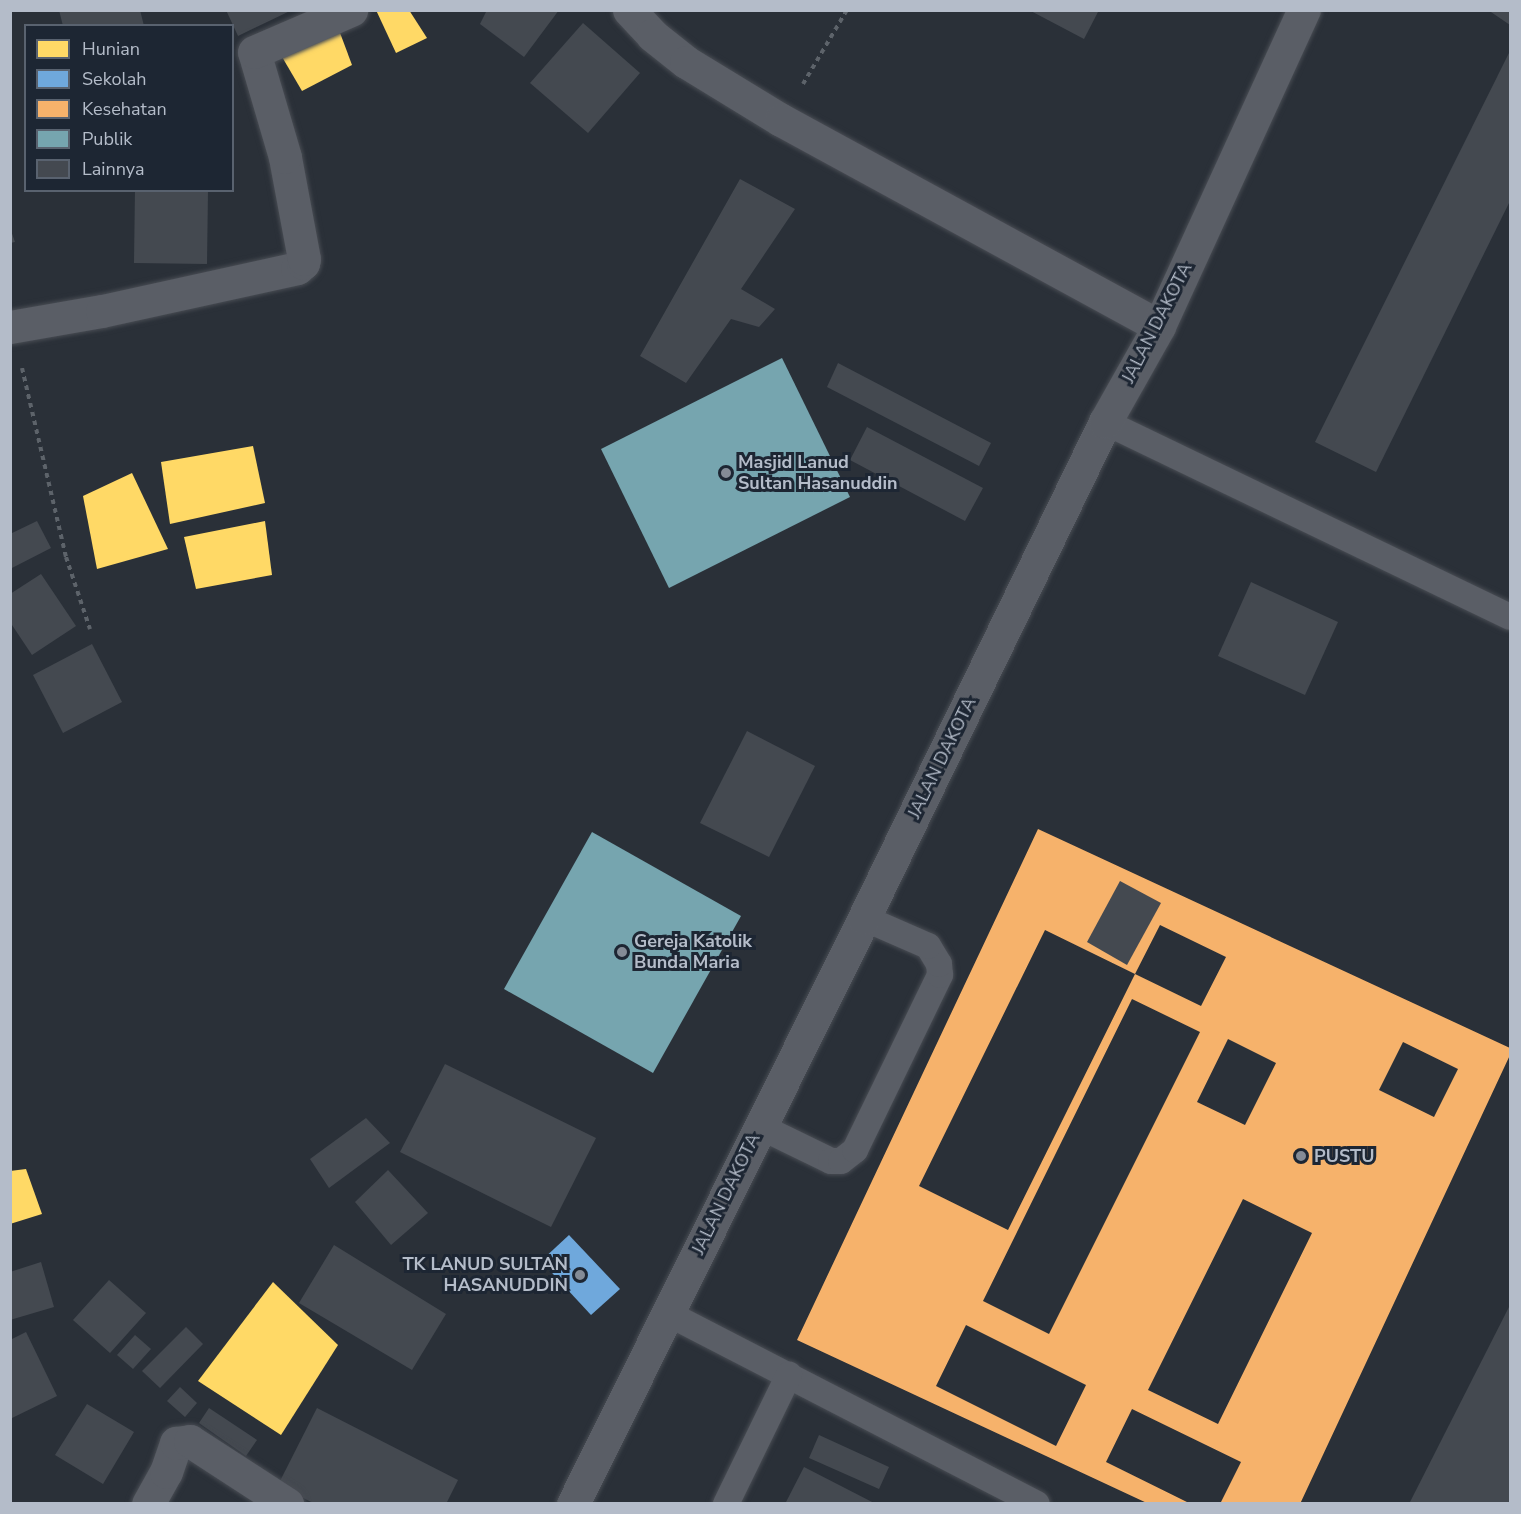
<!DOCTYPE html>
<style>
body{margin:0}
#map{position:relative;width:1521px;height:1514px;overflow:hidden;background:#2a3038;font-family:"Nunito Sans",sans-serif}
div>[style]{position:absolute}
.homes>*{inset:0;background:#ffd966}
.schools>*{inset:0;background:#6fa8dc}
.health>*{inset:0;background:#f6b26b}
.public>*{inset:0;background:#76a5af}
.building>*{inset:0;background:#444950}
.path>*{height:4px;margin-top:-2px;transform-origin:0;background:repeating-linear-gradient(90deg,#5d636a 0 4.5px,transparent 0 9px)}
.roads{filter:drop-shadow(0 0 2px #484c53) drop-shadow(0 0 2px #484c53)}
.lane>*{height:26px;margin:-13px;padding:0 13px;transform-origin:13px;border-radius:13px;background:#5a5e66}
.street>*{height:33px;margin:-16.5px;padding:0 16.5px;transform-origin:16.5px;border-radius:16.5px;background:#5a5e66}
.dots>*{width:16px;height:16px;translate:-50% -50%;box-sizing:border-box;border:3px solid #1d2633;border-radius:50%}
span{translate:-50% -50%;white-space:nowrap;text-align:center;line-height:1.15;-webkit-text-stroke:6px #1d2633;paint-order:stroke}
.street-label{font-size:18px;color:#b4bcc9}
.poi-label{font-size:18px;color:#b4bcc9;font-weight:700}
.left{translate:0 -50%;text-align:left}
.right{translate:-100% -50%;text-align:right}
.frame{position:absolute;inset:0;border:12px solid #b4bcc9;pointer-events:none}
.legend{position:absolute;left:24px;top:24px;width:210px;height:168px;box-sizing:border-box;background:#1d2633;border:2px solid #59626f;margin:0;padding:8px 10px;list-style:none;font-size:18px;color:#b4bcc9}
.legend li{display:flex;align-items:center;gap:12px;height:30px}
.legend b{width:30px;border:2px solid #59626f}
</style>
<div id="map">
<div class="homes">
<i style="clip-path:polygon(376px 10px,409px 10px,427px 38px,396px 53px)"></i>
<i style="clip-path:polygon(336px 22px,352px 65px,302px 91px,278px 50px)"></i>
<i style="clip-path:polygon(253px 446px,265px 503px,170px 524px,161px 462px)"></i>
<i style="clip-path:polygon(132px 473px,168px 549px,97px 569px,83px 496px)"></i>
<i style="clip-path:polygon(265px 521px,272px 575px,196px 589px,184px 537px)"></i>
<i style="clip-path:polygon(26px 1169px,42px 1214px,10px 1224px,10px 1171px)"></i>
<i style="clip-path:polygon(273px 1282px,338px 1345px,281px 1435px,198px 1381px)"></i>
</div>
<div class="schools">
<i style="clip-path:polygon(569px 1235px,620px 1289px,591px 1315px,541px 1261px)"></i>
</div>
<div class="health">
<i style="clip-path:polygon(evenodd,1038px 829px,1510px 1048px,1510px 1055px,1300px 1504px,1220px 1504px,1241px 1462px,1132px 1409px,1106px 1462px,1191px 1504px,1149px 1504px,797px 1340px,1038px 829px,1160px 925px,1226px 957px,1201px 1006px,1135px 974px,1160px 925px,1038px 829px,1045px 930px,1135px 974px,1008px 1230px,919px 1186px,1045px 930px,1038px 829px,1132px 999px,1200px 1032px,1049px 1334px,983px 1301px,1132px 999px,1038px 829px,1228px 1039px,1276px 1063px,1245px 1125px,1197px 1102px,1228px 1039px,1038px 829px,1403px 1042px,1458px 1069px,1434px 1117px,1379px 1090px,1403px 1042px,1038px 829px,1243px 1199px,1312px 1233px,1218px 1424px,1148px 1390px,1243px 1199px,1038px 829px,966px 1325px,1086px 1385px,1056px 1446px,936px 1386px,966px 1325px)"></i>
</div>
<div class="public">
<i style="clip-path:polygon(782px 358px,850px 497px,669px 588px,601px 449px)"></i>
<i style="clip-path:polygon(592px 832px,741px 916px,653px 1073px,504px 989px)"></i>
</div>
<div class="building">
<i style="clip-path:polygon(59px 10px,140px 10px,144px 26px,63px 26px)"></i>
<i style="clip-path:polygon(226px 10px,292px 10px,238px 36px)"></i>
<i style="clip-path:polygon(487px 10px,559px 10px,524px 57px,480px 24px)"></i>
<i style="clip-path:polygon(1029px 10px,1099px 10px,1084px 39px)"></i>
<i style="clip-path:polygon(1488px 10px,1510px 10px,1510px 25px)"></i>
<i style="clip-path:polygon(583px 23px,640px 73px,588px 133px,530px 83px)"></i>
<i style="clip-path:polygon(1510px 51px,1510px 201px,1376px 472px,1315px 442px)"></i>
<i style="clip-path:polygon(740px 179px,795px 209px,741px 289px,775px 309px,759px 327px,731px 319px,686px 383px,640px 356px)"></i>
<i style="clip-path:polygon(135px 190px,208px 190px,207px 264px,134px 263px)"></i>
<i style="clip-path:polygon(10px 228px,15px 242px,10px 243px)"></i>
<i style="clip-path:polygon(838px 363px,991px 443px,979px 466px,827px 387px)"></i>
<i style="clip-path:polygon(867px 427px,983px 488px,965px 521px,850px 460px)"></i>
<i style="clip-path:polygon(37px 521px,51px 548px,10px 569px,10px 534px)"></i>
<i style="clip-path:polygon(41px 574px,76px 626px,32px 655px,10px 622px,10px 594px)"></i>
<i style="clip-path:polygon(1251px 582px,1338px 622px,1305px 695px,1218px 656px)"></i>
<i style="clip-path:polygon(92px 644px,122px 702px,63px 733px,33px 675px)"></i>
<i style="clip-path:polygon(747px 731px,815px 766px,769px 857px,700px 823px)"></i>
<i style="clip-path:polygon(1120px 881px,1161px 903px,1127px 965px,1087px 942px)"></i>
<i style="clip-path:polygon(445px 1064px,596px 1138px,551px 1227px,400px 1152px)"></i>
<i style="clip-path:polygon(366px 1118px,390px 1143px,329px 1188px,310px 1159px)"></i>
<i style="clip-path:polygon(388px 1170px,428px 1213px,391px 1245px,355px 1202px)"></i>
<i style="clip-path:polygon(334px 1245px,446px 1314px,412px 1370px,299px 1303px)"></i>
<i style="clip-path:polygon(41px 1262px,54px 1307px,10px 1320px,10px 1272px)"></i>
<i style="clip-path:polygon(109px 1280px,146px 1313px,110px 1353px,73px 1320px)"></i>
<i style="clip-path:polygon(1510px 1305px,1510px 1504px,1409px 1504px)"></i>
<i style="clip-path:polygon(186px 1327px,203px 1344px,160px 1388px,142px 1371px)"></i>
<i style="clip-path:polygon(26px 1332px,57px 1396px,10px 1419px,10px 1340px)"></i>
<i style="clip-path:polygon(135px 1335px,151px 1349px,133px 1369px,117px 1355px)"></i>
<i style="clip-path:polygon(180px 1387px,197px 1403px,185px 1417px,167px 1401px)"></i>
<i style="clip-path:polygon(87px 1404px,134px 1432px,103px 1484px,55px 1455px)"></i>
<i style="clip-path:polygon(209px 1408px,257px 1440px,246px 1456px,199px 1423px)"></i>
<i style="clip-path:polygon(317px 1408px,458px 1480px,446px 1504px,315px 1504px,278px 1485px)"></i>
<i style="clip-path:polygon(819px 1435px,889px 1467px,879px 1489px,809px 1458px)"></i>
<i style="clip-path:polygon(804px 1467px,876px 1504px,785px 1504px)"></i>
</div>
<div class="path">
<i style="left:803px;top:84px;width:86px;rotate:-59.3deg"></i>
<i style="left:22px;top:368px;width:194px;rotate:76.9deg"></i>
<i style="left:66px;top:557px;width:76px;rotate:71.6deg"></i>
</div>
<div class="roads">
<div class="lane">
<i style="left:1105px;top:422px;width:449px;rotate:25.7deg"></i>
<i style="left:759px;top:1126px;width:80px;rotate:25.9deg"></i>
<i style="left:831px;top:1161px;width:10px"></i>
<i style="left:841px;top:1161px;width:18px;rotate:-38deg"></i>
<i style="left:855px;top:1150px;width:195px;rotate:-64.1deg"></i>
<i style="left:940px;top:975px;width:11px;rotate:-95deg"></i>
<i style="left:939px;top:964px;width:21px;rotate:-121deg"></i>
<i style="left:928px;top:946px;width:70px;rotate:-156.4deg"></i>
<i style="left:667px;top:1313px;width:416px;rotate:27.3deg"></i>
<i style="left:726px;top:1504px;width:144px;rotate:-64deg"></i>
</div>
<div class="street">
<i style="left:629px;top:10px;width:34px;rotate:47deg"></i>
<i style="left:652px;top:35px;width:43px;rotate:38.5deg"></i>
<i style="left:686px;top:62px;width:111px;rotate:31.4deg"></i>
<i style="left:781px;top:120px;width:430px;rotate:28.6deg"></i>
<i style="left:10px;top:327px;width:93px;rotate:-9.9deg"></i>
<i style="left:102px;top:311px;width:200px;rotate:-12.4deg"></i>
<i style="left:297px;top:268px;width:8px;rotate:-40deg"></i>
<i style="left:303px;top:263px;width:4px;rotate:-76deg"></i>
<i style="left:304px;top:259px;width:104px;rotate:-100.6deg"></i>
<i style="left:285px;top:157px;width:109px;rotate:-106.4deg"></i>
<i style="left:254px;top:52px;width:106px;rotate:-23.4deg"></i>
<i style="left:148px;top:1504px;width:37px;rotate:-61deg"></i>
<i style="left:166px;top:1472px;width:31px;rotate:-71deg"></i>
<i style="left:176px;top:1443px;width:14px;rotate:-8deg"></i>
<i style="left:190px;top:1441px;width:116px;rotate:33deg"></i>
<i style="left:573px;top:1504px;width:654px;rotate:-63.59deg"></i>
<i style="left:864px;top:918px;width:551px;rotate:-64.09deg"></i>
<i style="left:1105px;top:422px;width:110px;rotate:-60.6deg"></i>
<i style="left:1159px;top:326px;width:348px;rotate:-65.4deg"></i>
</div>
</div>
<div class="dots">
<i style="left:726px;top:473px;background:#848b96"></i>
<i style="left:622px;top:952px;background:#848b96"></i>
<i style="left:1301px;top:1156px;background:#848b96"></i>
<i style="left:580px;top:1275px;background:#848b96"></i>
</div>
<div class="street-label">
<span style="left:1157px;top:323px;rotate:-63deg">JALAN DAKOTA</span>
<span style="left:942px;top:758px;rotate:-64deg">JALAN DAKOTA</span>
<span style="left:726px;top:1194px;rotate:-64deg">JALAN DAKOTA</span>
</div>
<div class="poi-label">
<span class="left" style="left:738px;top:473px">Masjid Lanud<br>Sultan Hasanuddin</span>
<span class="left" style="left:634px;top:952px">Gereja Katolik<br>Bunda Maria</span>
<span class="left" style="left:1314px;top:1156px">PUSTU</span>
<span class="right" style="left:568px;top:1275px">TK LANUD SULTAN<br>HASANUDDIN</span>
</div>
<div class="frame"></div>
<ul class="legend">
<li><b style="height:16px;background:#ffd966"></b>Hunian</li>
<li><b style="height:16px;background:#6fa8dc"></b>Sekolah</li>
<li><b style="height:16px;background:#f6b26b"></b>Kesehatan</li>
<li><b style="height:16px;background:#76a5af"></b>Publik</li>
<li><b style="height:16px;background:#444950"></b>Lainnya</li>
</ul>
</div>
